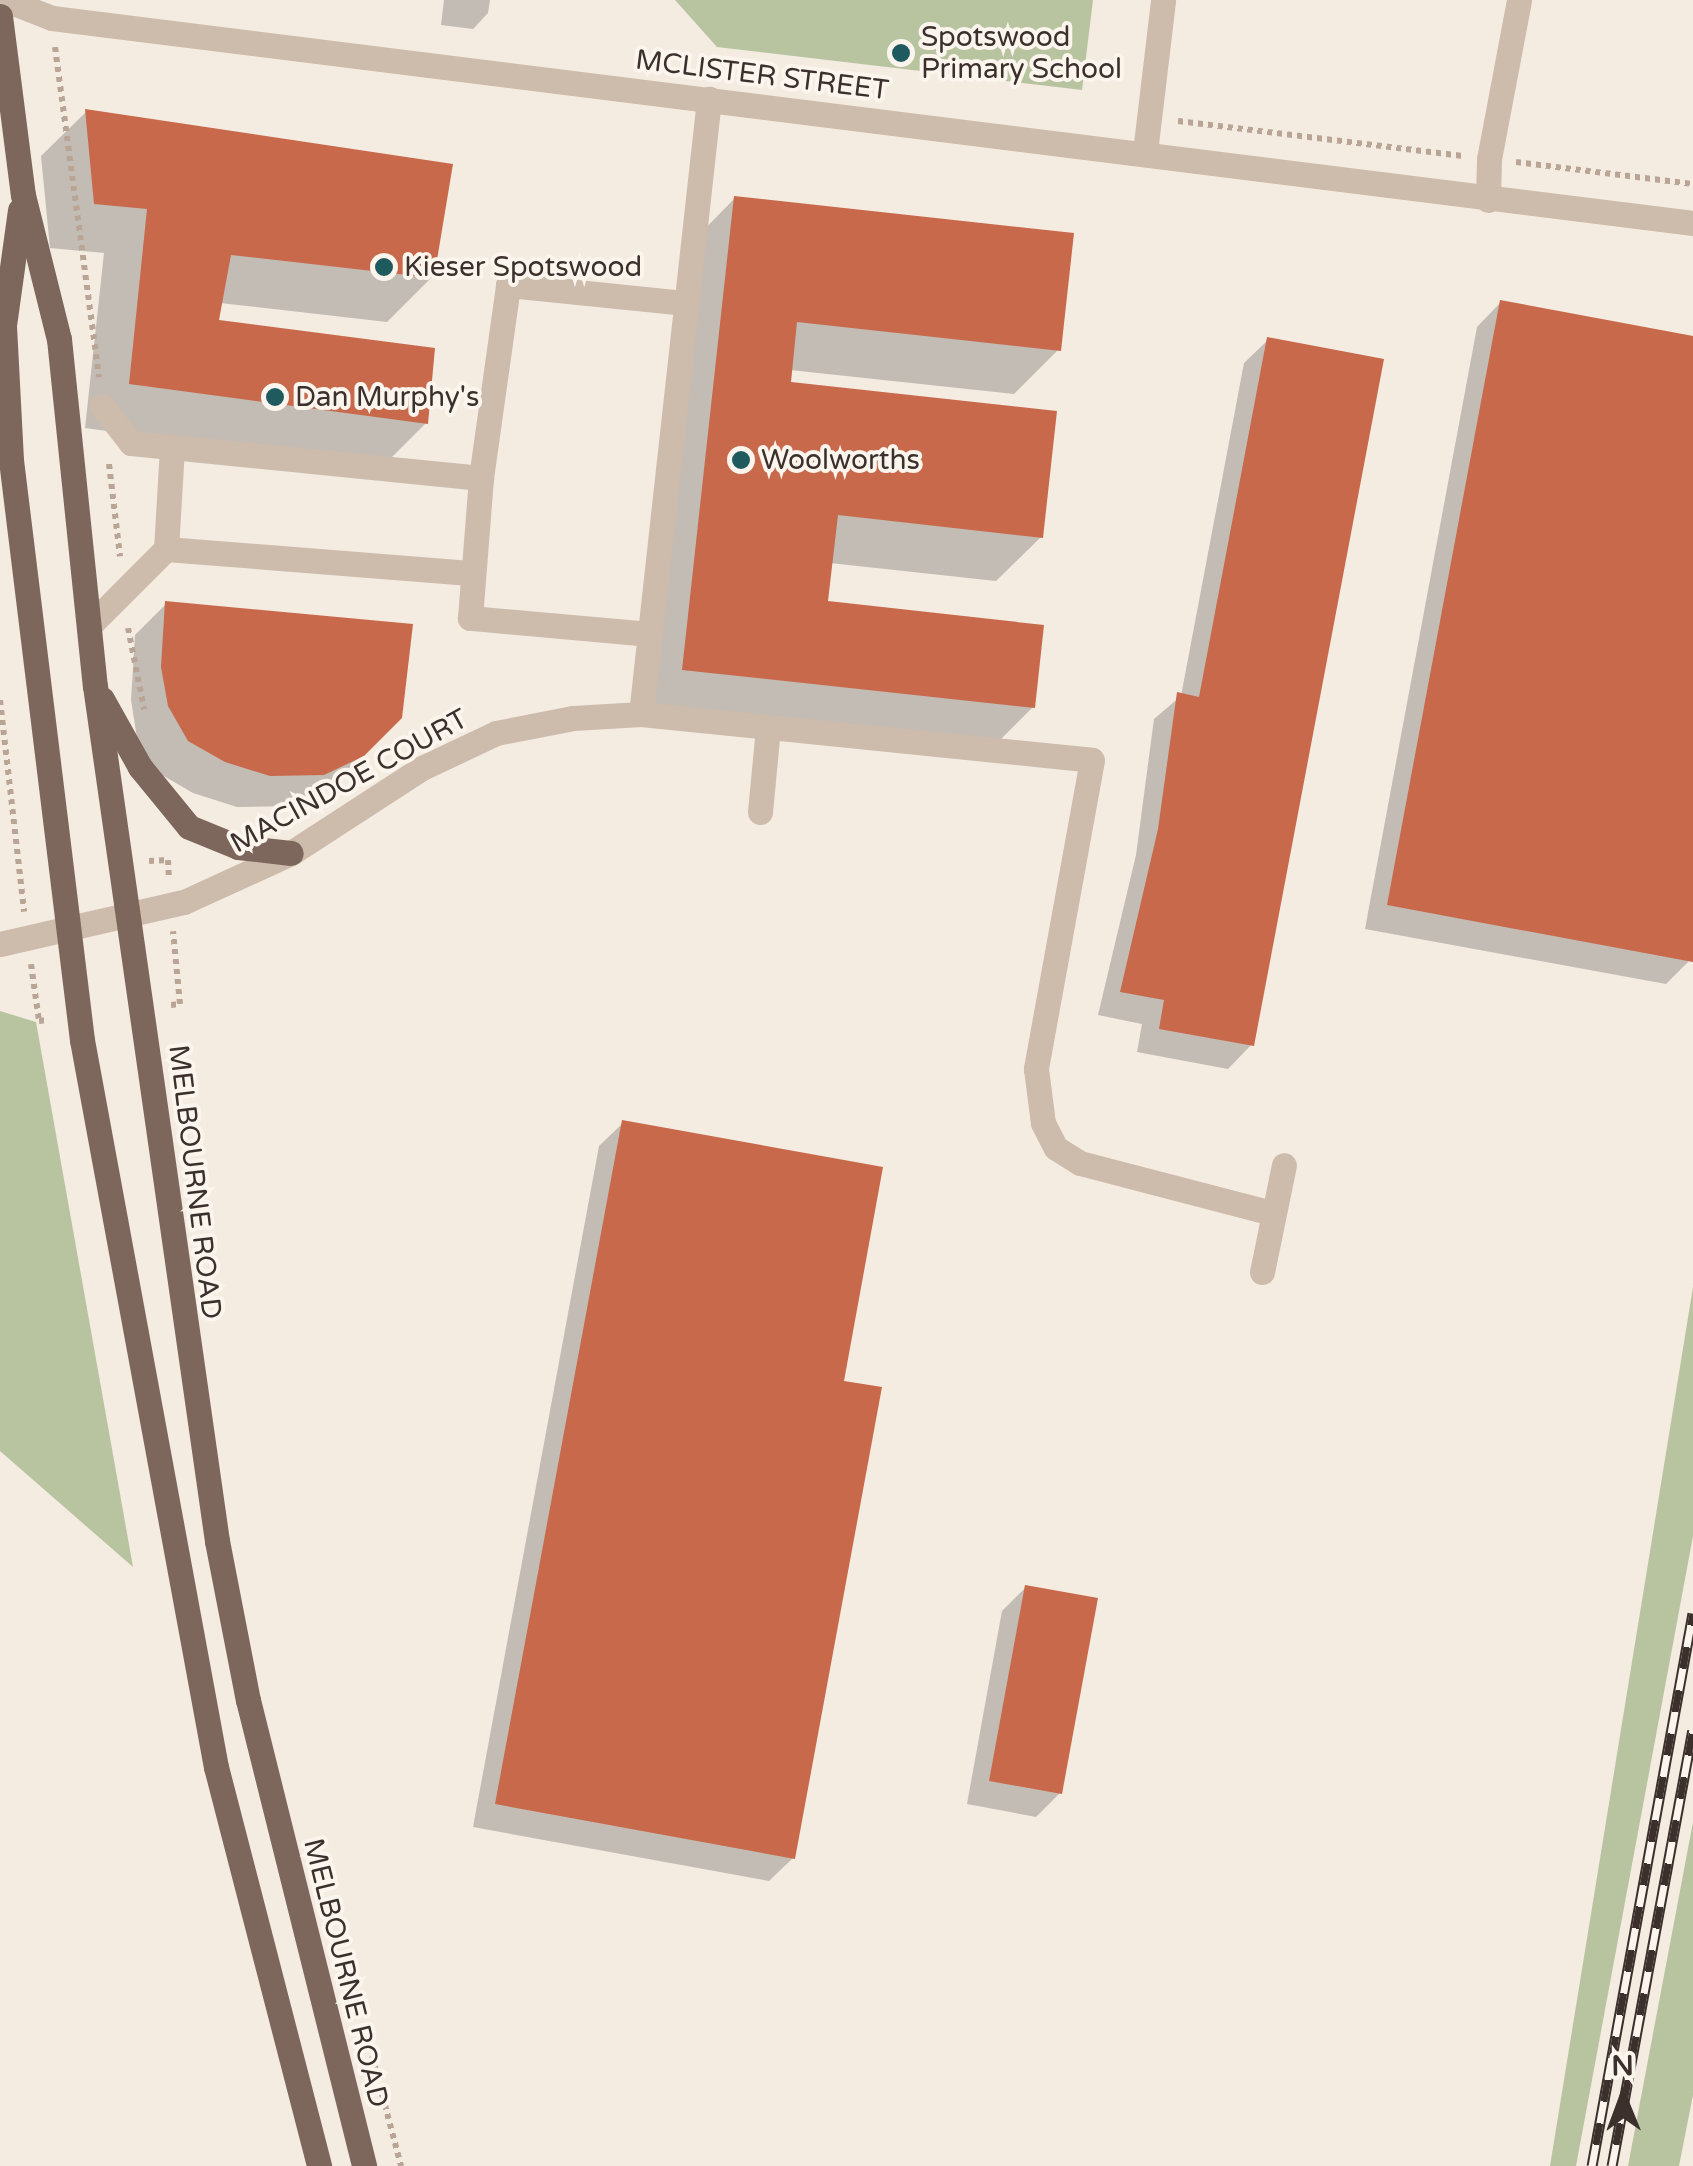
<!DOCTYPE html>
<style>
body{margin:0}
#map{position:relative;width:1693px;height:2166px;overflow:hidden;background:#f4ebe1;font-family:"Varela Round",sans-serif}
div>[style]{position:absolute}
.green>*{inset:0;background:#b8c4a0}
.shadow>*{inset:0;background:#0003}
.building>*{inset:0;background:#c8694b}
.path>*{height:6px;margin-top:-3px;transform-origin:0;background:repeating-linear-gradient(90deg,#b9a596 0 5px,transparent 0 10px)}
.minor>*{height:25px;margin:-12.5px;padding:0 12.5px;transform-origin:12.5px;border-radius:12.5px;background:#cdbbac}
.major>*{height:25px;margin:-12.5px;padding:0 12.5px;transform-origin:12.5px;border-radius:12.5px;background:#7d675c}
.rail>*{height:11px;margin-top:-5.5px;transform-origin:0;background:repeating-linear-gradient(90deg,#fbf5ee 0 22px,#3b302b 0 44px);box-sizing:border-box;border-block:2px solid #3b302b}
.dots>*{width:28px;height:28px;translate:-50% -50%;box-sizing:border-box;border:5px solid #fbf5ee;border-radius:50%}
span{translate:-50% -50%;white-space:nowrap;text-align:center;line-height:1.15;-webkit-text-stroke:8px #fbf5ee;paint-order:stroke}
.poi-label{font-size:28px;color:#3b302b}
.left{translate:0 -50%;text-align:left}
.street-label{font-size:28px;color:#3b302b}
.north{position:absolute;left:1573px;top:2046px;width:100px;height:100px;-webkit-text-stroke:8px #fbf5ee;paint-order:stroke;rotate:359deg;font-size:28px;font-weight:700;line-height:40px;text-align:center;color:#3b302b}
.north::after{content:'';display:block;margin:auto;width:35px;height:45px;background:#3b302b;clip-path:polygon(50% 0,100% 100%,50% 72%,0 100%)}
</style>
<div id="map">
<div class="green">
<i style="clip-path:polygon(675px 0,1093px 0,1082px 90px,717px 47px)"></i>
<i style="clip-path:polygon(0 1011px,36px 1022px,133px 1567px,0 1451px)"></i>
<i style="clip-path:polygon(1693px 1287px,1693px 1536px,1576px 2166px,1550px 2166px)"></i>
<i style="clip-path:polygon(1693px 1822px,1693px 2095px,1679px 2166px,1628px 2166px)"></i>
</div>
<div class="shadow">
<i style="clip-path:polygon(444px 0,490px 0,488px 13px,473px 29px,441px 25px)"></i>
<i style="clip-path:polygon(86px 112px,432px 277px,387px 322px,220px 303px,217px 322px,426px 423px,381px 468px,85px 428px,104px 253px,50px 248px,41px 156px)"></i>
<i style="clip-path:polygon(735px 198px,1059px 349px,1014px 394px,790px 370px,788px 384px,1041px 537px,996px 581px,830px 563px,826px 604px,1033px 707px,988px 752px,638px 714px,691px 243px)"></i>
<i style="clip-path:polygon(1500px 303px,1693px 339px,1693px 940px,1689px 961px,1666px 984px,1365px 929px,1477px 327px)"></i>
<i style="clip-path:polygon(1268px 340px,1251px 1045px,1228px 1069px,1137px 1052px,1142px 1024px,1098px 1015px,1136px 855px,1154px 719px,1181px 696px,1244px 363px)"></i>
<i style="clip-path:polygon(166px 604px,400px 717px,330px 787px,291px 806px,237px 807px,193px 793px,157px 772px,137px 738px,131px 700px,135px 635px)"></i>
<i style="clip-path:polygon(623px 1123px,841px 1383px,793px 1858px,769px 1881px,473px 1827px,599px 1146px)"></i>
<i style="clip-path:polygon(1026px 1587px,1060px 1793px,1036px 1817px,967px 1804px,1002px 1611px)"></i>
</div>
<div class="building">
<i style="clip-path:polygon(85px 109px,453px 164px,434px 278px,231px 255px,219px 320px,435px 348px,428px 424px,129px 384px,147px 209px,94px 204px)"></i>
<i style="clip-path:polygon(734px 196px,1074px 233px,1061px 351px,797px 322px,791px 382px,1057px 411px,1043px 538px,838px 515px,828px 601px,1044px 625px,1035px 708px,682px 670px)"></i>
<i style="clip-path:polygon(1500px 300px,1693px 336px,1693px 962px,1387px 905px)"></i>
<i style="clip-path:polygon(1267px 337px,1384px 359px,1254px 1046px,1159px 1029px,1164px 1000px,1120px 992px,1158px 829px,1177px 692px,1199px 697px)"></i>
<i style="clip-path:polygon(165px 601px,413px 624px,402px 718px,364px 756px,324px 775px,270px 776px,225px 762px,188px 741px,168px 706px,161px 667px)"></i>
<i style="clip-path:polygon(622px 1120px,883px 1167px,844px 1381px,882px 1387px,795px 1859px,495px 1804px)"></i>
<i style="clip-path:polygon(1025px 1585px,1098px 1598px,1062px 1794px,989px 1781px)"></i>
</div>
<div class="path">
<i style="left:55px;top:47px;width:333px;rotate:82.4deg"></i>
<i style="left:1178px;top:121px;width:287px;rotate:7deg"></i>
<i style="left:1516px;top:162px;width:178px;rotate:7.1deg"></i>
<i style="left:109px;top:464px;width:93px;rotate:83.2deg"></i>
<i style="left:128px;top:628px;width:83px;rotate:78.8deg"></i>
<i style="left:0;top:700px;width:213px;rotate:83.5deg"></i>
<i style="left:149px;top:861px;width:19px;rotate:-3deg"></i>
<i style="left:168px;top:860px;width:19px;rotate:87deg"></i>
<i style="left:31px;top:964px;width:58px;rotate:82deg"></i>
<i style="left:39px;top:1021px;width:10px;rotate:-6deg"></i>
<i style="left:171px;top:1005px;width:9px;rotate:-6deg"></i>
<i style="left:180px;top:1004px;width:73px;rotate:-95.5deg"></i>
<i style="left:372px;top:2056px;width:114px;rotate:75.2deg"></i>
</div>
<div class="minor">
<i style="left:6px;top:0;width:49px;rotate:21.4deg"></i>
<i style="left:52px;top:18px;width:1654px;rotate:7.12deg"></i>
<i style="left:1145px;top:152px;width:153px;rotate:-83.2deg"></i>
<i style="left:1488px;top:200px;width:41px;rotate:-88.6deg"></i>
<i style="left:1489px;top:159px;width:162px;rotate:-79.3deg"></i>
<i style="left:102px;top:406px;width:47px;rotate:51.9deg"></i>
<i style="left:131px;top:443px;width:352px;rotate:5.7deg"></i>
<i style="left:166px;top:549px;width:101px;rotate:-86.6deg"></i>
<i style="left:89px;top:626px;width:109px;rotate:-45deg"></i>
<i style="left:166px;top:549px;width:308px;rotate:4.5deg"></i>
<i style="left:650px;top:634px;width:181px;rotate:-174.9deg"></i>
<i style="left:470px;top:618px;width:140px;rotate:-85.5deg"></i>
<i style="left:481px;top:478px;width:195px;rotate:-82deg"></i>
<i style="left:508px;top:285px;width:179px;rotate:5.8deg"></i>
<i style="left:641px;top:714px;width:619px;rotate:-83.69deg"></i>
<i style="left:760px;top:812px;width:85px;rotate:-84.6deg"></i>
<i style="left:0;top:944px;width:189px;rotate:-12.9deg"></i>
<i style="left:184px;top:902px;width:118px;rotate:-24.6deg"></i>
<i style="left:291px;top:853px;width:156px;rotate:-33deg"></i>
<i style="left:422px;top:768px;width:82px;rotate:-25.3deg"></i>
<i style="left:496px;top:733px;width:78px;rotate:-11deg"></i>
<i style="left:573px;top:718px;width:68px;rotate:-3.4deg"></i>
<i style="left:641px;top:714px;width:453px;rotate:5.8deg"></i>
<i style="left:1092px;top:760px;width:314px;rotate:100.3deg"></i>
<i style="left:1036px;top:1069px;width:54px;rotate:82.6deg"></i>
<i style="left:1043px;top:1123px;width:28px;rotate:63deg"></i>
<i style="left:1056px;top:1148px;width:28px;rotate:32deg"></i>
<i style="left:1080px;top:1163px;width:198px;rotate:14.6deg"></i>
<i style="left:1262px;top:1272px;width:109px;rotate:-78.4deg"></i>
</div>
<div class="major">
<i style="left:0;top:16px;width:180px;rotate:82.7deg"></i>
<i style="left:23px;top:195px;width:148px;rotate:76deg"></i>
<i style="left:59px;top:339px;width:349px;rotate:84.1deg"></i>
<i style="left:95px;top:686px;width:864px;rotate:81.88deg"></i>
<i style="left:217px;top:1541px;width:162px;rotate:79deg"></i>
<i style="left:248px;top:1700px;width:480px;rotate:76deg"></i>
<i style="left:20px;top:210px;width:117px;rotate:97.9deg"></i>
<i style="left:4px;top:326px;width:134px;rotate:87deg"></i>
<i style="left:11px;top:460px;width:584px;rotate:83.02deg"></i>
<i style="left:82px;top:1040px;width:739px;rotate:79.56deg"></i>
<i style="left:216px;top:1767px;width:412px;rotate:75.5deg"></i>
<i style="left:102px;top:699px;width:78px;rotate:60.8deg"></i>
<i style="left:140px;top:767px;width:77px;rotate:50.8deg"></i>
<i style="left:189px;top:827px;width:53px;rotate:22.2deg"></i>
<i style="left:238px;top:847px;width:53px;rotate:6.5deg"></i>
</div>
<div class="rail">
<i style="left:1592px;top:2166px;width:562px;rotate:-79.65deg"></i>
<i style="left:1612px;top:2166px;width:443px;rotate:-79.5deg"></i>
</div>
<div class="dots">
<i style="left:901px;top:53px;background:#1f5a5e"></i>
<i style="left:384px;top:267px;background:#1f5a5e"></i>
<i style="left:275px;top:397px;background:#1f5a5e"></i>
<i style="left:741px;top:460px;background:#1f5a5e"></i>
</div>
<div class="poi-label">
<span class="left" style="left:921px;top:53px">Spotswood<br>Primary School</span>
<span class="left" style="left:404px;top:267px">Kieser Spotswood</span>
<span class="left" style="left:295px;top:397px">Dan Murphy's</span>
<span class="left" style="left:761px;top:460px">Woolworths</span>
</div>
<div class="street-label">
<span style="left:762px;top:75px;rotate:7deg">MCLISTER STREET</span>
<span style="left:349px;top:781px;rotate:-29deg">MACINDOE COURT</span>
<span style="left:195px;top:1182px;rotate:83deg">MELBOURNE ROAD</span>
<span style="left:346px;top:1973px;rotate:76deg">MELBOURNE ROAD</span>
</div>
<div class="north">N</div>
</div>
